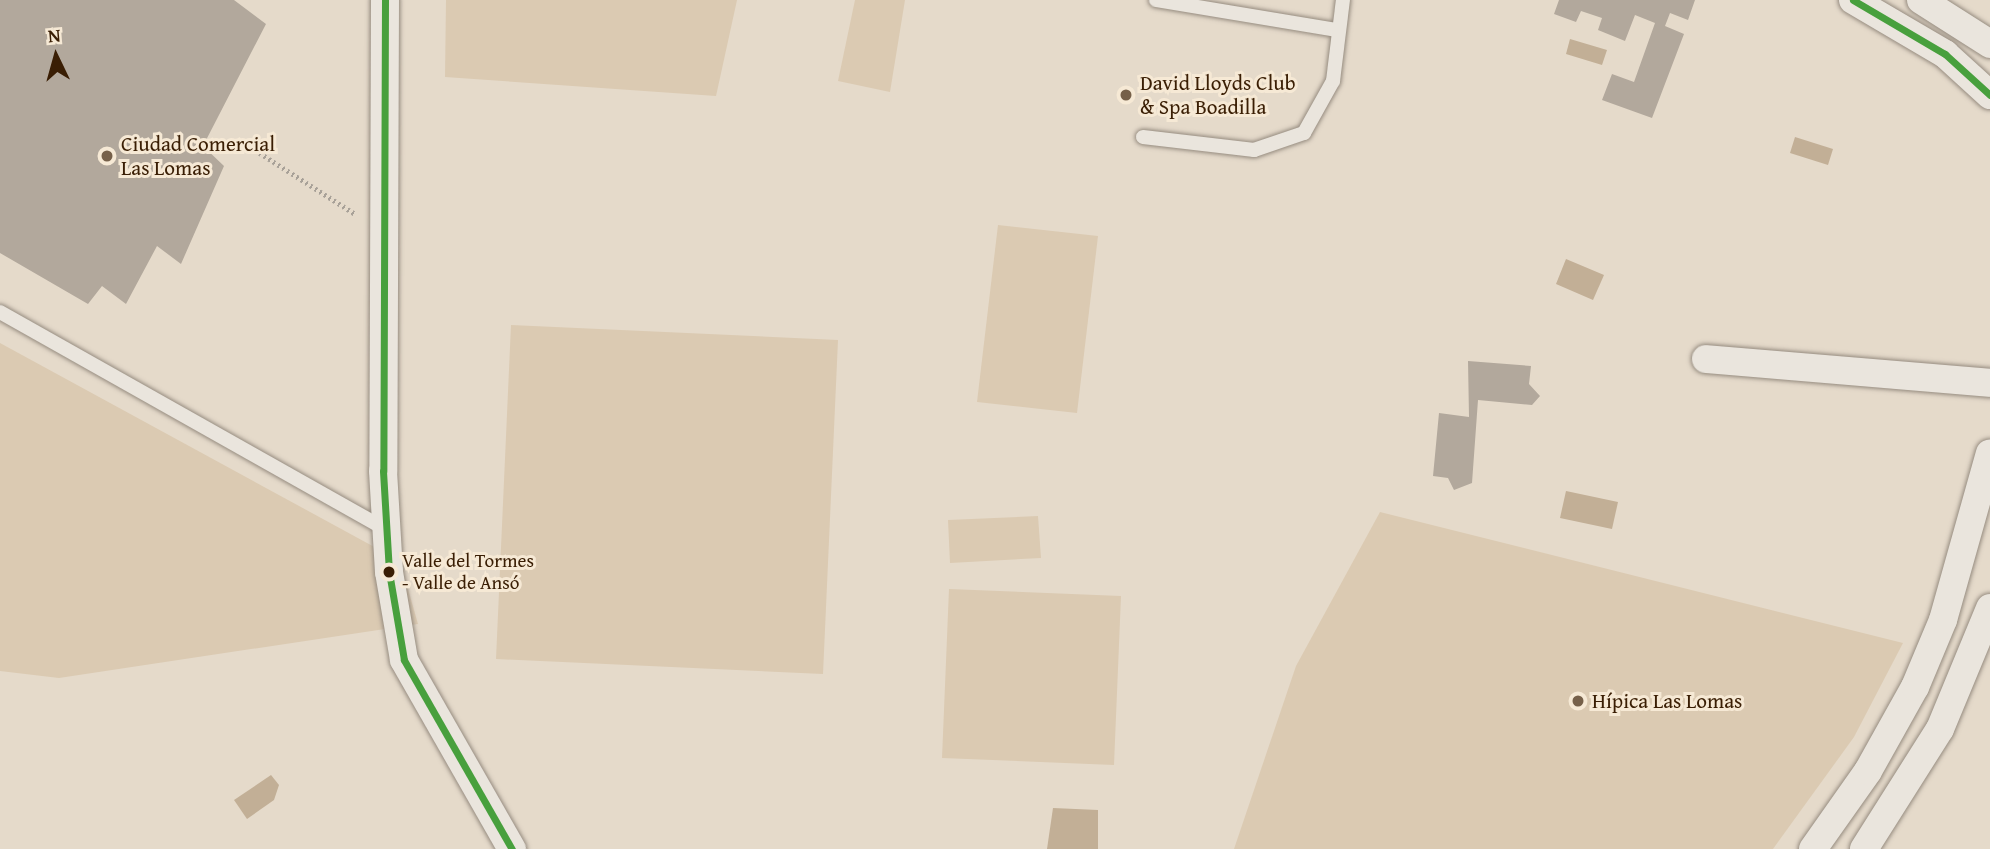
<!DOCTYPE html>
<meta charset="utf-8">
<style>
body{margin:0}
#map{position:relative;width:1990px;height:849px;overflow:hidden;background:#e5daca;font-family:"Gentium Book Plus",serif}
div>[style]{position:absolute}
.green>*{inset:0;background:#dbcab2}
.water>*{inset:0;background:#c2af96}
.building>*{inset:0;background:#b2a89c}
.path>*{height:4.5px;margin-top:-2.25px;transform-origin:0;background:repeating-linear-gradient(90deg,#a8a198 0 2px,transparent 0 5.5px)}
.roads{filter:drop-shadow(0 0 2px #968c80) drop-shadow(0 0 2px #968c80)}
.service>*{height:14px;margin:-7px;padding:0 7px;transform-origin:7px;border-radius:7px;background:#eae5dd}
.minor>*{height:28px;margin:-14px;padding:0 14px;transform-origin:14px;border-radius:14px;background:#eae5dd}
.bus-1>*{height:7px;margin:-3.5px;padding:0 3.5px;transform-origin:3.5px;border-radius:3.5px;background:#48a03d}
.dots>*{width:19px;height:19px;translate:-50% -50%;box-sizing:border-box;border:4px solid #f6e9d5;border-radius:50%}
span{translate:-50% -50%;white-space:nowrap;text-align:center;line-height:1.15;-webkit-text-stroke:6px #f6e9d5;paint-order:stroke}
.bus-label{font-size:19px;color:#3a1e04}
.left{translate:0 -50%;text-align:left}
.poi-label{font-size:21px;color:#3a1e04}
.north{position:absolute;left:21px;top:21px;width:70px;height:70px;-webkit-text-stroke:5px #f6e9d5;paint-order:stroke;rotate:355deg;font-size:19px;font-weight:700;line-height:28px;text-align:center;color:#3a1e04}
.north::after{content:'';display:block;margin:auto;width:24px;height:32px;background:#3a1e04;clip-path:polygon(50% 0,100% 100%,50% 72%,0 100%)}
</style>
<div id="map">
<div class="green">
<i style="clip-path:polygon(446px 0,737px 0,716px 96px,445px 77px)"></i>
<i style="clip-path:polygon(855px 0,905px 0,890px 92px,838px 81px)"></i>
<i style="clip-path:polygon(998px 225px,1098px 236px,1077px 413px,977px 402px)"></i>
<i style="clip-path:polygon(511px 325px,838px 340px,823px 674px,496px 659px)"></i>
<i style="clip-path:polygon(0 343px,400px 561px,418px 624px,59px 678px,0 671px)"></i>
<i style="clip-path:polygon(1380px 512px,1903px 643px,1854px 737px,1773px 849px,1234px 849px,1296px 666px)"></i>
<i style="clip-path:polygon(1038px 516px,1041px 558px,950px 563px,948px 520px)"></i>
<i style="clip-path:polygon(949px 589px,1121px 596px,1114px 765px,942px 758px)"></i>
</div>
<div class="water">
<i style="clip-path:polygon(1570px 39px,1607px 50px,1602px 65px,1566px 54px)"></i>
<i style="clip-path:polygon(1795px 137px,1833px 149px,1828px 165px,1790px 153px)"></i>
<i style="clip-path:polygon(1566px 259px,1604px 275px,1593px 300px,1556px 284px)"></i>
<i style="clip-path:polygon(1566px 491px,1618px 502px,1612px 529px,1560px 518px)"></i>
<i style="clip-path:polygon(271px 775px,279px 785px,274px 800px,247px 819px,234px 800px)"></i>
<i style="clip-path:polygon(1053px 808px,1098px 810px,1098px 849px,1047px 849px)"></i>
</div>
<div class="building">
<i style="clip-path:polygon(0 0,234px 0,266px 24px,203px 146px,224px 166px,181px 264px,157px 246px,126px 304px,102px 286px,88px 304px,0 253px)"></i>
<i style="clip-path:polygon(1559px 0,1695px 0,1688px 20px,1670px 13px,1665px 26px,1684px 34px,1652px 118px,1602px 100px,1612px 74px,1634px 82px,1655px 23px,1635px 15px,1625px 41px,1598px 30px,1602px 18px,1581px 11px,1576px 22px,1554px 14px)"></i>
<i style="clip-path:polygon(1468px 361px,1531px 366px,1529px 384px,1540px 396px,1532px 405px,1478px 400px,1472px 483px,1454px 490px,1448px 478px,1433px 476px,1439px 413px,1469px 417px)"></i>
</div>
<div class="path">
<i style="left:241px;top:141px;width:135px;rotate:32.6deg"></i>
</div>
<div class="roads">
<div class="service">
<i style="left:1156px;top:0;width:183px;rotate:9.4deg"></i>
<i style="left:1143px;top:137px;width:112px;rotate:6.7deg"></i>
<i style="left:1254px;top:150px;width:53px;rotate:-18.8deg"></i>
<i style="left:1304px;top:133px;width:60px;rotate:-60.9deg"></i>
<i style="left:1333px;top:81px;width:82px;rotate:-83deg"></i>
<i style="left:0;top:312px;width:441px;rotate:29.4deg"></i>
</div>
<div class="minor">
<i style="left:385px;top:0;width:471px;rotate:90.2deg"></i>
<i style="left:383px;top:471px;width:101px;rotate:86.6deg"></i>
<i style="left:389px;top:572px;width:89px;rotate:80.3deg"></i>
<i style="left:404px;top:660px;width:218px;rotate:60.3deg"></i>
<i style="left:1853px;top:0;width:107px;rotate:30.4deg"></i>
<i style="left:1945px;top:54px;width:61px;rotate:42.3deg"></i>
<i style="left:1921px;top:0;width:82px;rotate:32.5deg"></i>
<i style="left:1706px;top:359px;width:285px;rotate:4.8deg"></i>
<i style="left:1813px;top:849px;width:95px;rotate:-54.8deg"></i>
<i style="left:1868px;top:771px;width:96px;rotate:-60.8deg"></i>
<i style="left:1915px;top:687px;width:73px;rotate:-67.3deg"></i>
<i style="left:1943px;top:620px;width:173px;rotate:-74.3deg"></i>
<i style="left:1864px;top:849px;width:142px;rotate:-57.7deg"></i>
<i style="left:1940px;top:729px;width:131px;rotate:-67.5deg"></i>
</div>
</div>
<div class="bus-1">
<i style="left:385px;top:0;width:471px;rotate:90.2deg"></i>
<i style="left:383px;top:471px;width:101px;rotate:86.6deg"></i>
<i style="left:389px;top:572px;width:89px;rotate:80.3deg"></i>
<i style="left:404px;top:660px;width:218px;rotate:60.3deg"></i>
<i style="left:1853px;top:0;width:107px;rotate:30.4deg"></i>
<i style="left:1945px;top:54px;width:61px;rotate:42.3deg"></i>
</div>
<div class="dots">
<i style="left:1126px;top:95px;background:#766049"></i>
<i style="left:107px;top:156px;background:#766049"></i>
<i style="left:389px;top:572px;background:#3a1e04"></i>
<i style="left:1578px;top:701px;background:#766049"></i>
</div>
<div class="bus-label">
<span class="left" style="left:402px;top:572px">Valle del Tormes<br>- Valle de Ansó</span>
</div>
<div class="poi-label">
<span class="left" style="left:1140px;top:95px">David Lloyds Club<br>&amp; Spa Boadilla</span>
<span class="left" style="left:121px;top:156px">Ciudad Comercial<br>Las Lomas</span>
<span class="left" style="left:1592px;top:701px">Hípica Las Lomas</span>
</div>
<div class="north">N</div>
</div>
